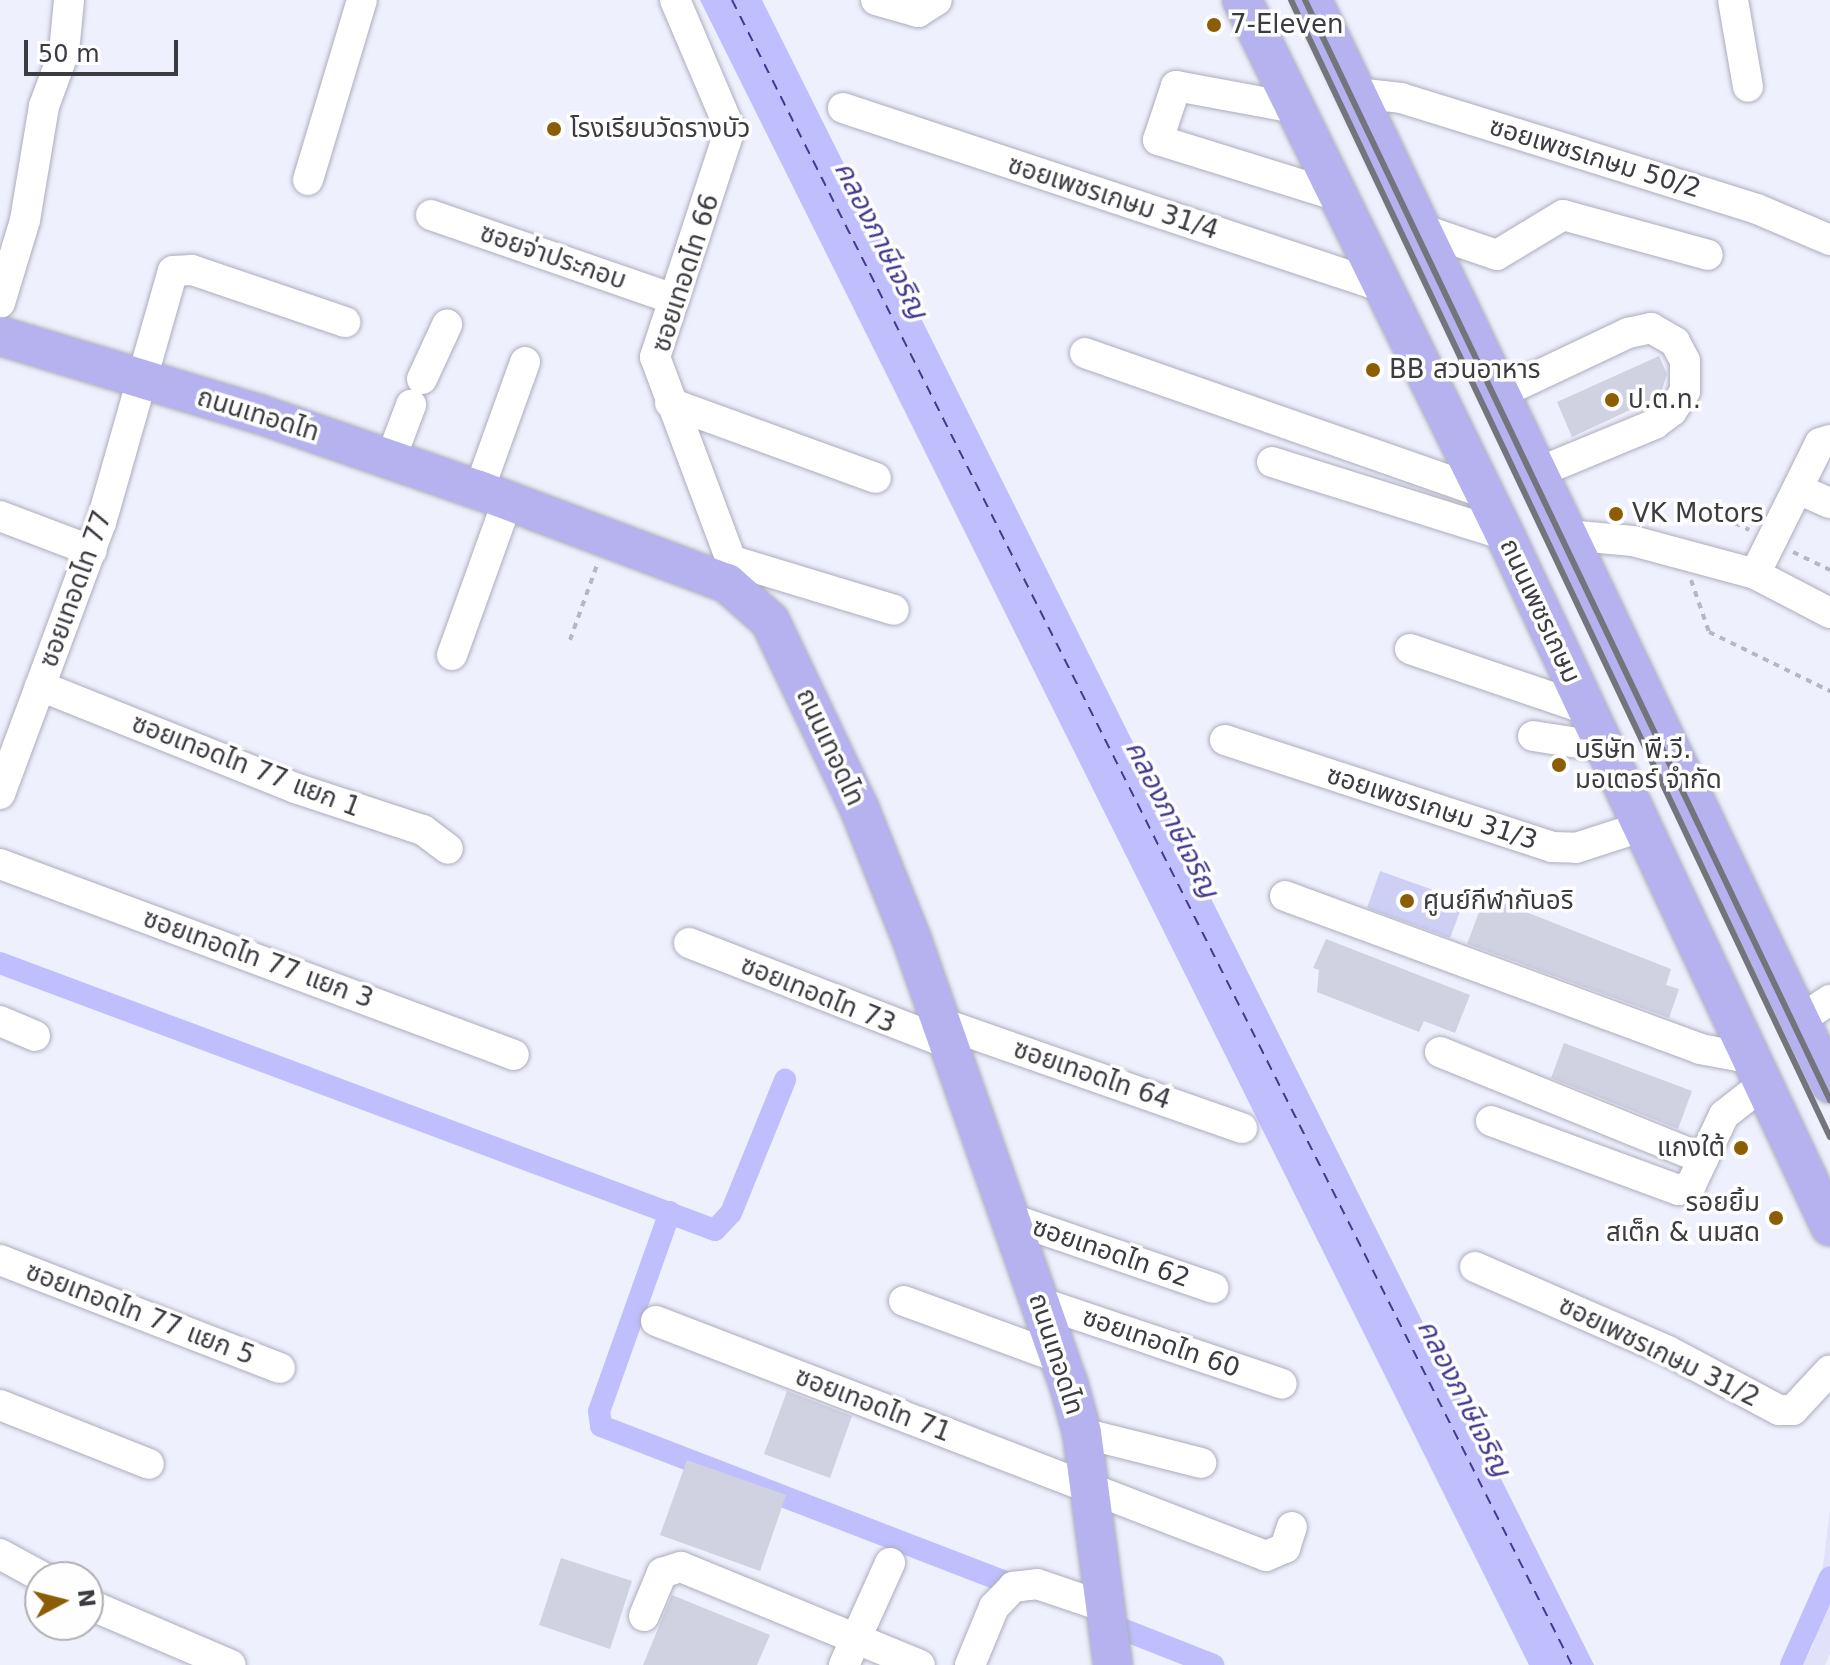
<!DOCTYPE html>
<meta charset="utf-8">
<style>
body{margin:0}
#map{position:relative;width:1830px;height:1665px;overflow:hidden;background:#eff0fd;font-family:"DejaVu Sans","Noto Sans Thai",sans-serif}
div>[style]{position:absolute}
.built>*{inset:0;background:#e1e2fa}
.green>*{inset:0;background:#cdcff4}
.water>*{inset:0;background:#bebffc}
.canal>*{height:22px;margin:-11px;padding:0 11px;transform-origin:11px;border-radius:11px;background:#bebffc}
.ferry>*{height:2px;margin-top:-1px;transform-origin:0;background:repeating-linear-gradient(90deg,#433a90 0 10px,transparent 0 18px)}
.building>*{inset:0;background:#d0d1e1}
.path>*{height:4px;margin-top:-2px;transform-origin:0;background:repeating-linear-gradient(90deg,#b6b7c2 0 6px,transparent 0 12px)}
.roads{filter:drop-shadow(0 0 2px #acacbc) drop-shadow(0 0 2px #acacbc)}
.minor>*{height:30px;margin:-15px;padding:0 15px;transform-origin:15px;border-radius:15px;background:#fff}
.major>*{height:38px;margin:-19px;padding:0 19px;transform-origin:19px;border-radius:19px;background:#b5b2ef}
.rail>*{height:6px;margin:-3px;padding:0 3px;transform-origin:3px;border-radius:3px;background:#74747d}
.dots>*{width:22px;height:22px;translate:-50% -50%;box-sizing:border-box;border:4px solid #fefefe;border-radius:50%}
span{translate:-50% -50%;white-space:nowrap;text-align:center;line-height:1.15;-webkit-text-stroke:7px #fefefe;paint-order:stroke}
.poi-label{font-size:26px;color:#3b3b41}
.left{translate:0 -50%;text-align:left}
.right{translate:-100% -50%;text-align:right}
.street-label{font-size:26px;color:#3b3b41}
.water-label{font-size:28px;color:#433a90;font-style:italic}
.north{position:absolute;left:24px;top:1561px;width:80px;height:80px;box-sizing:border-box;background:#fefefe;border:2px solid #b0b0b2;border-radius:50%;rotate:83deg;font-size:22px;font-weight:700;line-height:32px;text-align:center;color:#3b3b41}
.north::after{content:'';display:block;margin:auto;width:28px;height:36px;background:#8d5d06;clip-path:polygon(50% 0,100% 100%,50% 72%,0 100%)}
.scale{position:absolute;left:24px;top:40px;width:154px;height:36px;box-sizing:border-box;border:4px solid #3b3b41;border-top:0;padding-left:10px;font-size:24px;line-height:28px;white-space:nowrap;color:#3b3b41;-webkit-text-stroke:6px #fefefe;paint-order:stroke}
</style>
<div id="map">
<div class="built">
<i style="clip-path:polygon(1830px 1510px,1830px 1654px,1825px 1665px,1803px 1665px,1813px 1645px)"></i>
</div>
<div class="green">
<i style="clip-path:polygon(1380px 871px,1464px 901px,1450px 938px,1367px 908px)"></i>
</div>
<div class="water">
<i style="clip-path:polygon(700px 0,762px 0,1594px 1665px,1529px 1665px)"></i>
</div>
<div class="canal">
<i style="left:0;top:963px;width:763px;rotate:20.48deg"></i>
<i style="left:715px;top:1230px;width:23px;rotate:-47deg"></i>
<i style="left:731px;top:1213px;width:144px;rotate:-67.9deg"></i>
<i style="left:670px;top:1212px;width:211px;rotate:109.6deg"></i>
<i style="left:599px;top:1411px;width:15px;rotate:82deg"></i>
<i style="left:601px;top:1426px;width:456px;rotate:21.1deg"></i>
<i style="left:1099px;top:1620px;width:123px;rotate:21.5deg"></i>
<i style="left:1791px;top:1665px;width:96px;rotate:-66.1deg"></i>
</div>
<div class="ferry">
<i style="left:732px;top:0;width:1865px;rotate:63.23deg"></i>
</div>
<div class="building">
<i style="clip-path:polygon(1659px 356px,1667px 374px,1660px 396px,1572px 437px,1557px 402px)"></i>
<i style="clip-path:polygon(1485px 896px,1671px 969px,1666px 985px,1679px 989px,1669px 1018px,1467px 944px)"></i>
<i style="clip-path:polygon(1326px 939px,1470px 995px,1455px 1033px,1424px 1021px,1419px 1032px,1317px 992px,1319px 970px,1313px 968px)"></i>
<i style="clip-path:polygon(1564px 1043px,1692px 1091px,1678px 1129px,1551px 1078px)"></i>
<i style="clip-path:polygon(787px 1391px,852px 1416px,830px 1478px,764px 1454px)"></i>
<i style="clip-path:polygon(687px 1460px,786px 1495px,760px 1571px,660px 1535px)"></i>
<i style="clip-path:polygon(561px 1558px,632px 1581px,610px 1649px,539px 1625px)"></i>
<i style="clip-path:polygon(672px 1595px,770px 1635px,757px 1665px,643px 1665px)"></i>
</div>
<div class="path">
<i style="left:1713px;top:513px;width:40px;rotate:25deg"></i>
<i style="left:1793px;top:552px;width:41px;rotate:25.9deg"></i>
<i style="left:1691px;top:580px;width:55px;rotate:70.9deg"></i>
<i style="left:1709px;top:632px;width:135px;rotate:26deg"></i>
<i style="left:570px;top:640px;width:80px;rotate:-70.2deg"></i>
</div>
<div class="roads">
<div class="minor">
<i style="left:675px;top:0;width:140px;rotate:66.9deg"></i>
<i style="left:730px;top:129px;width:240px;rotate:108.2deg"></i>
<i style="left:655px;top:357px;width:251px;rotate:69.5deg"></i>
<i style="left:876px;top:0;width:44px;rotate:15.9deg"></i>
<i style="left:918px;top:12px;width:22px;rotate:-32deg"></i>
<i style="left:1733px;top:0;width:88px;rotate:80.2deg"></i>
<i style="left:1356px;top:93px;width:45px;rotate:6.3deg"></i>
<i style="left:1401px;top:98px;width:179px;rotate:17.2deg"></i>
<i style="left:1572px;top:151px;width:194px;rotate:17.4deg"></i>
<i style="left:1757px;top:209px;width:79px;rotate:23deg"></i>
<i style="left:843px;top:108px;width:569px;rotate:18.34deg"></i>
<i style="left:1295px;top:108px;width:121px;rotate:-169.5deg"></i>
<i style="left:1176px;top:86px;width:57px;rotate:108.4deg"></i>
<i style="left:1158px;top:140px;width:189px;rotate:17.3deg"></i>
<i style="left:308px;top:180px;width:188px;rotate:-73.3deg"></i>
<i style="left:431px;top:215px;width:257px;rotate:19.1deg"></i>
<i style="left:1421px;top:229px;width:80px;rotate:18.9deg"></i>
<i style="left:1497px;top:255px;width:77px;rotate:-31.2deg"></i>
<i style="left:1563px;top:215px;width:150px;rotate:15.4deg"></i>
<i style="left:0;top:303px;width:87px;rotate:-73.2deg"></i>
<i style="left:25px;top:220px;width:116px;rotate:-80.5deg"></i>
<i style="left:44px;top:106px;width:58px;rotate:-69.7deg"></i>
<i style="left:64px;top:52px;width:52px;rotate:-84.5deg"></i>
<i style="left:1085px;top:353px;width:423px;rotate:19.3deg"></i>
<i style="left:422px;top:379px;width:60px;rotate:-65.2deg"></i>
<i style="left:1499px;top:394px;width:143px;rotate:-25.3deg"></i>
<i style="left:1628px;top:333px;width:24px;rotate:-12deg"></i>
<i style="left:1651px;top:328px;width:28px;rotate:30deg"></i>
<i style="left:1675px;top:342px;width:21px;rotate:62deg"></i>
<i style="left:1685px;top:361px;width:30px;rotate:90deg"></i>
<i style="left:1685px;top:391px;width:24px;rotate:123deg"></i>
<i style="left:1672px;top:411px;width:21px;rotate:143deg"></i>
<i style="left:1655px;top:424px;width:126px;rotate:157.5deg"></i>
<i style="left:670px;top:403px;width:219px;rotate:20deg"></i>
<i style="left:391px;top:458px;width:57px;rotate:-69.3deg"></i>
<i style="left:1272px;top:462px;width:244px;rotate:17.4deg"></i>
<i style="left:1798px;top:489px;width:35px;rotate:24deg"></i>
<i style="left:479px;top:490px;width:136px;rotate:-70.2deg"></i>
<i style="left:0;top:516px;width:98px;rotate:20.8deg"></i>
<i style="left:1567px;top:535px;width:66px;rotate:5.2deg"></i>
<i style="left:1633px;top:541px;width:126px;rotate:15.1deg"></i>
<i style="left:1755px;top:574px;width:85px;rotate:27.5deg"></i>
<i style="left:733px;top:561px;width:168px;rotate:16.9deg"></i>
<i style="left:1755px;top:574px;width:146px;rotate:-63.6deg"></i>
<i style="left:1820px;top:443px;width:10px;rotate:-17deg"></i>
<i style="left:1410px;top:649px;width:183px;rotate:18.8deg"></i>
<i style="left:452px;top:655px;width:163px;rotate:-70.2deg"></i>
<i style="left:40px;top:686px;width:275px;rotate:21.8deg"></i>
<i style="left:295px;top:788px;width:135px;rotate:18.2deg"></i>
<i style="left:423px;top:830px;width:31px;rotate:37deg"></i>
<i style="left:1533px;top:736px;width:72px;rotate:8.8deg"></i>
<i style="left:1225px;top:740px;width:344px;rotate:18.1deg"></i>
<i style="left:1552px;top:847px;width:24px;rotate:2deg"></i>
<i style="left:1576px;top:848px;width:68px;rotate:-17.9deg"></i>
<i style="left:0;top:794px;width:289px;rotate:-69.6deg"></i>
<i style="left:101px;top:523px;width:262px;rotate:-74.1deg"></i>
<i style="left:173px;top:271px;width:19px;rotate:-3deg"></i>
<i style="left:192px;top:270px;width:162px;rotate:18.8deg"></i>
<i style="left:0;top:864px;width:548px;rotate:20.38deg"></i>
<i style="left:1285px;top:896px;width:442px;rotate:20.2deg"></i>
<i style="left:1700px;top:1049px;width:49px;rotate:10.6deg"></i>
<i style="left:689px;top:943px;width:279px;rotate:21.2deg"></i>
<i style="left:1800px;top:1020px;width:36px;rotate:-34deg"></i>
<i style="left:0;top:1021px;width:38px;rotate:23deg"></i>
<i style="left:942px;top:1023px;width:318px;rotate:19.3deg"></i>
<i style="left:1440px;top:1052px;width:284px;rotate:22.1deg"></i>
<i style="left:1703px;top:1159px;width:49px;rotate:-64.5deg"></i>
<i style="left:1724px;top:1115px;width:47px;rotate:-38.1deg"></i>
<i style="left:1491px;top:1121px;width:200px;rotate:20.2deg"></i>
<i style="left:1679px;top:1190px;width:13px;rotate:-23deg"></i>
<i style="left:1691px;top:1185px;width:29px;rotate:-65deg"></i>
<i style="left:1009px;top:1218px;width:216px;rotate:18.9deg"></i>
<i style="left:0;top:1260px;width:300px;rotate:21.1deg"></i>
<i style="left:1475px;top:1267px;width:210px;rotate:23.5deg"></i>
<i style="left:1668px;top:1351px;width:126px;rotate:28deg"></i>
<i style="left:1779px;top:1410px;width:14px"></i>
<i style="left:1793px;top:1410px;width:54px;rotate:-47.2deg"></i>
<i style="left:904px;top:1301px;width:166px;rotate:20.1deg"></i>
<i style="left:1039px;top:1302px;width:256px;rotate:18.6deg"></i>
<i style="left:656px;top:1321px;width:654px;rotate:21.07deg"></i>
<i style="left:1266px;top:1556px;width:21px;rotate:-23deg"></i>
<i style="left:1285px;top:1548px;width:22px;rotate:-72deg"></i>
<i style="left:0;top:1405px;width:160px;rotate:21.6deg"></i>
<i style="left:1082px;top:1433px;width:123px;rotate:14.1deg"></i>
<i style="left:0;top:1554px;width:48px;rotate:28.7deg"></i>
<i style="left:88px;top:1604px;width:155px;rotate:23.1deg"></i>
<i style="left:644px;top:1616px;width:47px;rotate:-67.3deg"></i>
<i style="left:662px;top:1573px;width:20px;rotate:-18deg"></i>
<i style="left:681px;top:1567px;width:258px;rotate:22.3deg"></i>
<i style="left:844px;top:1665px;width:112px;rotate:-65.7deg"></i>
<i style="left:970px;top:1665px;width:63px;rotate:-67.5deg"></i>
<i style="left:994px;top:1607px;width:28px;rotate:-46deg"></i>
<i style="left:1013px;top:1587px;width:24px;rotate:-7deg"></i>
<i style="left:1037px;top:1584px;width:72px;rotate:18.7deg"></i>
</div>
<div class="major">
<i style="left:1242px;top:0;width:596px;rotate:63.82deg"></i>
<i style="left:1505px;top:535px;width:764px;rotate:64.81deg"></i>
<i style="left:1312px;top:0;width:1201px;rotate:64.44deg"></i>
<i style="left:0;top:336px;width:270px;rotate:16.8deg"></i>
<i style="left:259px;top:414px;width:233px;rotate:19.1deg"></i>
<i style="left:479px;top:490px;width:265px;rotate:20.6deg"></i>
<i style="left:727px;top:583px;width:57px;rotate:41.5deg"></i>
<i style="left:770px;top:621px;width:209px;rotate:64.5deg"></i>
<i style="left:860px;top:810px;width:140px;rotate:68.2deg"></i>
<i style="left:912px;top:940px;width:469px;rotate:70.6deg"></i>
<i style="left:1068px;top:1382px;width:53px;rotate:74.6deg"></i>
<i style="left:1082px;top:1433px;width:234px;rotate:82.4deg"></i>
</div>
</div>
<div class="rail">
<i style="left:1291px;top:0;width:1258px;rotate:64.64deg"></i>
<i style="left:1305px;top:0;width:1219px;rotate:64.49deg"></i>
</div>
<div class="dots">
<i style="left:1214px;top:25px;background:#8d5d06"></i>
<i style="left:554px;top:129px;background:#8d5d06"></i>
<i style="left:1373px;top:370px;background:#8d5d06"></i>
<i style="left:1612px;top:400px;background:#8d5d06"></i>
<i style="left:1616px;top:514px;background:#8d5d06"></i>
<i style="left:1559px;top:765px;background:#8d5d06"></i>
<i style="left:1407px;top:901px;background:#8d5d06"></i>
<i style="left:1741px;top:1148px;background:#8d5d06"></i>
<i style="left:1776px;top:1218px;background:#8d5d06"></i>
</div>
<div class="poi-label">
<span class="left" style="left:1230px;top:25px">7-Eleven</span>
<span class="left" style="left:570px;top:129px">โรงเรียนวัดรางบัว</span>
<span class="left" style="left:1389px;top:370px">BB สวนอาหาร</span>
<span class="left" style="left:1628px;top:400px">ป.ต.ท.</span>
<span class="left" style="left:1632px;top:514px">VK Motors</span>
<span class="left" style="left:1575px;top:765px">บริษัท พี.วี.<br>มอเตอร์ จำกัด</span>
<span class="left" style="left:1423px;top:901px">ศูนย์กีฬากันอริ</span>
<span class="right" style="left:1725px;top:1148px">แกงใต้</span>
<span class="right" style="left:1760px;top:1218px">รอยยิ้ม<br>สเต็ก &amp; นมสด</span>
</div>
<div class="street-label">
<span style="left:1595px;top:158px;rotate:17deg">ซอยเพชรเกษม 50/2</span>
<span style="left:1113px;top:198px;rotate:18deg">ซอยเพชรเกษม 31/4</span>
<span style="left:553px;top:257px;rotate:19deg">ซอยจ่าประกอบ</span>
<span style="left:686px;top:273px;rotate:-72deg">ซอยเทอดไท 66</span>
<span style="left:258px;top:415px;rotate:17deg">ถนนเทอดไท</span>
<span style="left:76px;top:589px;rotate:-70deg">ซอยเทอดไท 77</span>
<span style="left:1540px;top:611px;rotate:65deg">ถนนเพชรเกษม</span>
<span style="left:830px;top:747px;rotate:65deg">ถนนเทอดไท</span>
<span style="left:246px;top:766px;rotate:21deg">ซอยเทอดไท 77 แยก 1</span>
<span style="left:1432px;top:808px;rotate:18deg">ซอยเพชรเกษม 31/3</span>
<span style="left:258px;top:959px;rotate:20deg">ซอยเทอดไท 77 แยก 3</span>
<span style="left:818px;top:995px;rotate:22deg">ซอยเทอดไท 73</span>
<span style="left:1092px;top:1075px;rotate:19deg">ซอยเทอดไท 64</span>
<span style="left:1111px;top:1253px;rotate:19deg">ซอยเทอดไท 62</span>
<span style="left:140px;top:1314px;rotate:21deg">ซอยเทอดไท 77 แยก 5</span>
<span style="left:1161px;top:1343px;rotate:19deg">ซอยเทอดไท 60</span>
<span style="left:1659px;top:1352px;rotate:26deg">ซอยเพชรเกษม 31/2</span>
<span style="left:1056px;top:1354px;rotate:72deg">ถนนเทอดไท</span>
<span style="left:873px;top:1405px;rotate:21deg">ซอยเทอดไท 71</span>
</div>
<div class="water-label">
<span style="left:881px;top:240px;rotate:63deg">คลองภาษีเจริญ</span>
<span style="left:1172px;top:819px;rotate:63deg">คลองภาษีเจริญ</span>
<span style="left:1464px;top:1398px;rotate:63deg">คลองภาษีเจริญ</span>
</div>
<div class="north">N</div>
<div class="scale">50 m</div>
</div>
